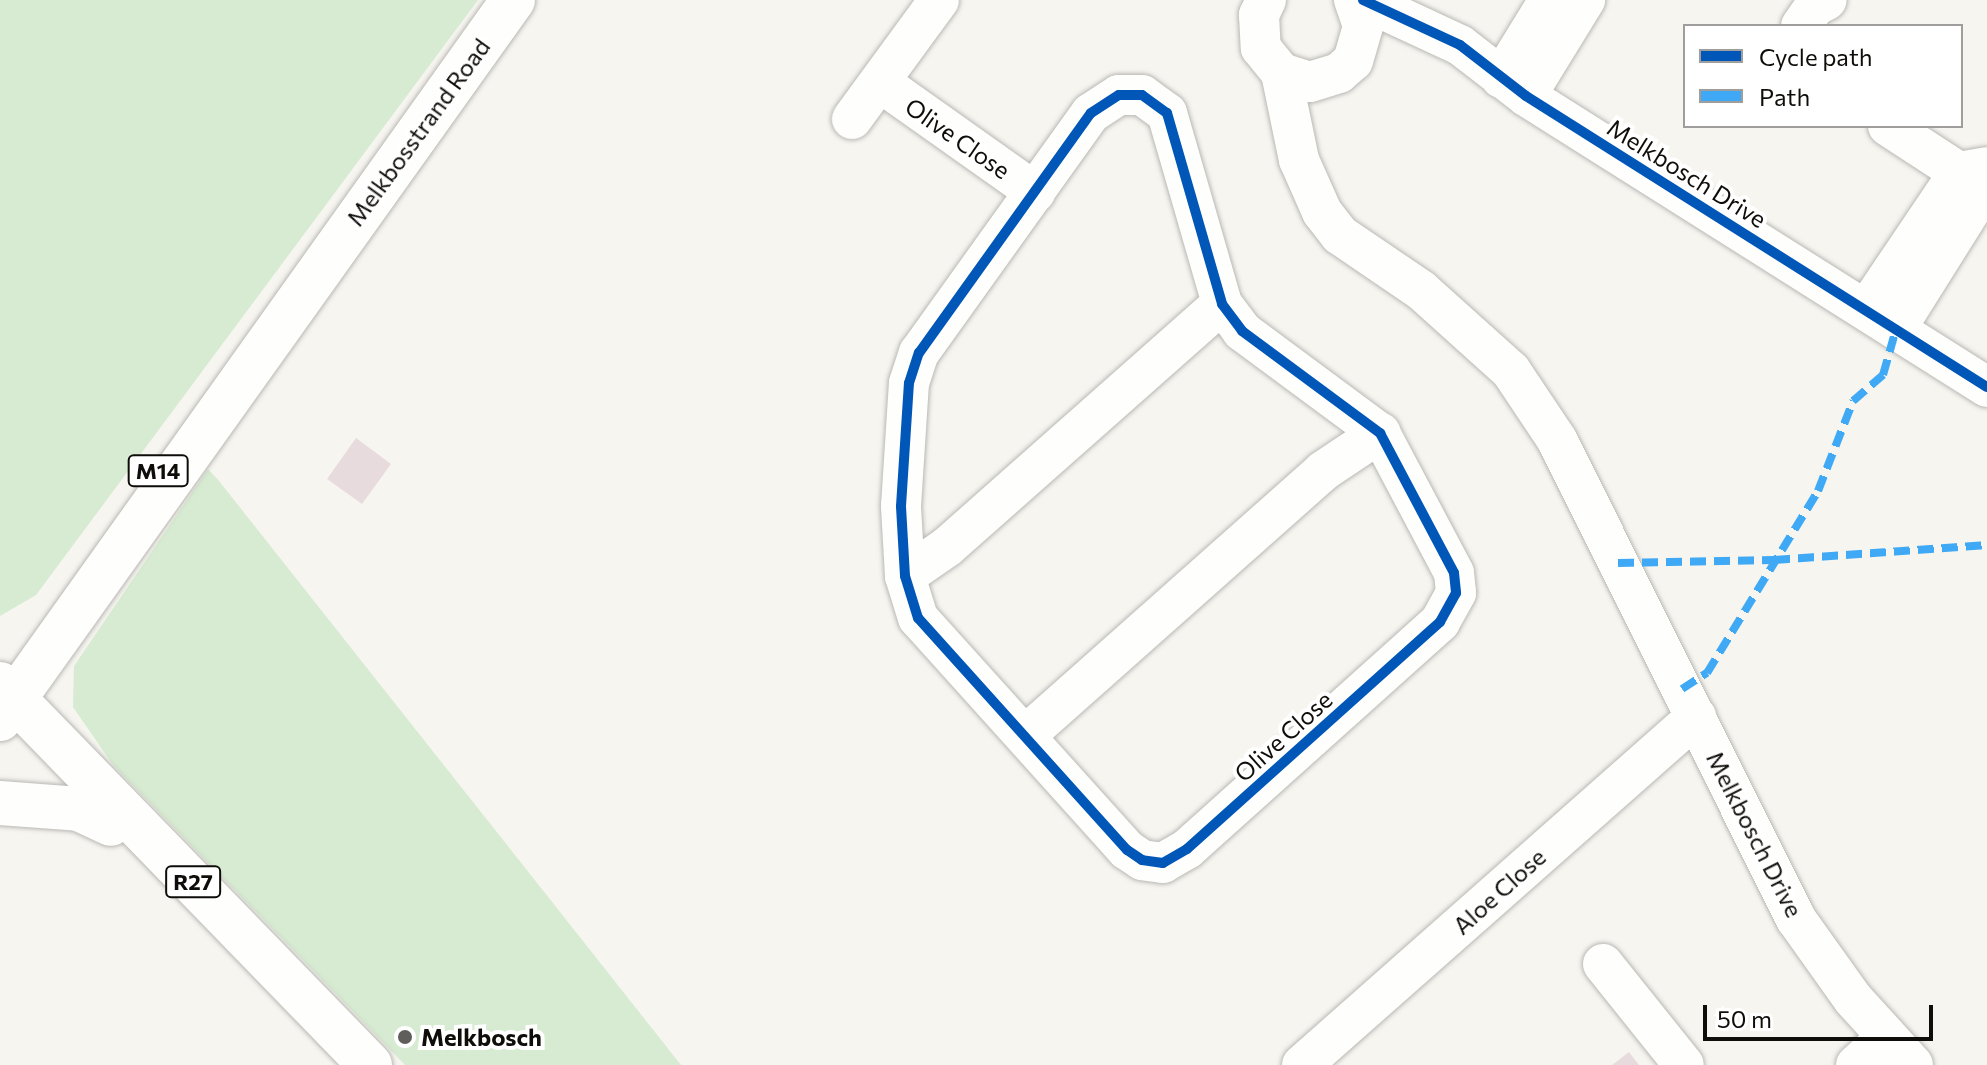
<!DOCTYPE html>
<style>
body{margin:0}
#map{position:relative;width:1987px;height:1065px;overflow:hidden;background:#f6f5f0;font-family:Commissioner,sans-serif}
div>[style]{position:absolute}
.green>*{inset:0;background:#d6ebd1}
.building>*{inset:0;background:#e8dbde}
.roads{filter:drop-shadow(0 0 2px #bab8b4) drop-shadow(0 0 2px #bab8b4)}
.minor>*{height:40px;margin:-20px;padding:0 20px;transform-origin:20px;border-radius:20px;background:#fefefd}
.major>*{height:44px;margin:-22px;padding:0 22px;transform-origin:22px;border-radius:22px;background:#fefefd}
.quiet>*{height:8px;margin-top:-4px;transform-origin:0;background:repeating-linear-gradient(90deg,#3fa9f5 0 16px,transparent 0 24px)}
.cycleway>*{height:10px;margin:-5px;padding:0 5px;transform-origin:5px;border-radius:5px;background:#0057b8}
.dots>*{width:22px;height:22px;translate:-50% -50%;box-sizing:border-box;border:4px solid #fff;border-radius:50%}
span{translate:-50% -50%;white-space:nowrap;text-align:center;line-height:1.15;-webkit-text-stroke:8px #fff;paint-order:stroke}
.shield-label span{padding:2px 6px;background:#fff;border:2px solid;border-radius:6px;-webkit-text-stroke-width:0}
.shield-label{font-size:22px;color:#0f0d0a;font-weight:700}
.street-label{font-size:24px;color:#0f0d0a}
.poi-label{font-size:24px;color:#0f0d0a;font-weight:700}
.left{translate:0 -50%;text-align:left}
.legend{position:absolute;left:1683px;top:24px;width:280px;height:104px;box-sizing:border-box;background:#fff;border:2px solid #9f9e9d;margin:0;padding:10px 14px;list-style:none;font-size:24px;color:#0f0d0a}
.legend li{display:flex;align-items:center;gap:16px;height:40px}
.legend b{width:40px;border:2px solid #9f9e9d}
.scale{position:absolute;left:1703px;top:1005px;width:230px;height:36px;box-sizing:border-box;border:4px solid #0f0d0a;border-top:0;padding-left:10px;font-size:24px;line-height:28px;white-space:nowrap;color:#0f0d0a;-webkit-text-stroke:6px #fff;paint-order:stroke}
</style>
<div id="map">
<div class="green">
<i style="clip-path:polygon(0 0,478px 0,36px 595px,0 616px)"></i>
<i style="clip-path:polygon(208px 469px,219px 481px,681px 1065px,405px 1065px,113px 765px,73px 707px,74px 666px)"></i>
</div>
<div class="building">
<i style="clip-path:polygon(356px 438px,391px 464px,362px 504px,327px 479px)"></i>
<i style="clip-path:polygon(1629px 1052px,1639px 1065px,1612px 1065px)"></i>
</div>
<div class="roads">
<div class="minor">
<i style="left:1266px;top:0;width:17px;rotate:115deg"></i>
<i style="left:1259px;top:15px;width:33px;rotate:87deg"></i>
<i style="left:1261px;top:48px;width:32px;rotate:51deg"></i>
<i style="left:1281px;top:73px;width:30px;rotate:17deg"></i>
<i style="left:1310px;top:82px;width:30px;rotate:-17deg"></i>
<i style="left:1339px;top:73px;width:18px;rotate:-41deg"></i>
<i style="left:1353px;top:61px;width:36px;rotate:-74deg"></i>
<i style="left:1363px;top:26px;width:28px;rotate:-109deg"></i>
<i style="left:1363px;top:0;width:107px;rotate:24.9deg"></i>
<i style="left:1460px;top:45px;width:83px;rotate:37.7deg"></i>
<i style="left:1526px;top:96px;width:545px;rotate:32.26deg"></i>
<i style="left:1801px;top:26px;width:24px;rotate:-55deg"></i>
<i style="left:1815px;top:6px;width:13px;rotate:-27deg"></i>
<i style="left:1281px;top:73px;width:89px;rotate:78.3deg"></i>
<i style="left:1299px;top:160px;width:57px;rotate:66.1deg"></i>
<i style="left:1322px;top:212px;width:29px;rotate:52deg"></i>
<i style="left:1340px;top:235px;width:98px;rotate:34.2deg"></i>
<i style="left:1421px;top:290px;width:121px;rotate:42deg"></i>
<i style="left:1511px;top:371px;width:83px;rotate:56.3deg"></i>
<i style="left:1557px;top:440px;width:535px;rotate:63.48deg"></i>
<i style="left:1796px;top:919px;width:98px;rotate:54.5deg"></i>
<i style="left:1853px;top:999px;width:89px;rotate:47.7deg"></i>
<i style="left:1501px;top:78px;width:92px;rotate:-58.4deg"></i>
<i style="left:881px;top:83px;width:189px;rotate:35.3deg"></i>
<i style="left:1119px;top:95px;width:23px"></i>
<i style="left:1142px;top:95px;width:31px;rotate:36deg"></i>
<i style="left:1167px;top:113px;width:199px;rotate:73.9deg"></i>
<i style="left:1222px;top:304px;width:34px;rotate:53deg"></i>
<i style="left:1242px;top:331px;width:172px;rotate:36.5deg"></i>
<i style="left:1380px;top:433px;width:158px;rotate:62.1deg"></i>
<i style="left:1454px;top:573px;width:20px;rotate:84deg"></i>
<i style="left:1456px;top:593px;width:33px;rotate:119deg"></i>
<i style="left:1440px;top:622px;width:340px;rotate:138.1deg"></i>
<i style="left:1187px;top:849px;width:28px;rotate:150deg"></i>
<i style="left:1163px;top:863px;width:21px;rotate:-172deg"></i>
<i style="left:1142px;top:860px;width:18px;rotate:-146deg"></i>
<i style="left:1127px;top:850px;width:312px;rotate:-132deg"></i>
<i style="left:918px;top:618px;width:44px;rotate:-107.2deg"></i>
<i style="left:905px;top:576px;width:70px;rotate:-93.3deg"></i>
<i style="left:901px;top:506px;width:123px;rotate:-86.3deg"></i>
<i style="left:909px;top:383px;width:32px;rotate:-72deg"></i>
<i style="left:919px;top:353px;width:295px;rotate:-54.4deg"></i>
<i style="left:1091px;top:113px;width:33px;rotate:-33deg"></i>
<i style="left:1526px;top:96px;width:113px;rotate:-58.4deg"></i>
<i style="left:852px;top:119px;width:147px;rotate:-53.8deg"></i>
<i style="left:1888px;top:126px;width:110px;rotate:33.1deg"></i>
<i style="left:1866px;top:310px;width:166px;rotate:-56deg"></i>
<i style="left:1959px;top:172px;width:28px;rotate:-10deg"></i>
<i style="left:1896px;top:329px;width:171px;rotate:-57.9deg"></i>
<i style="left:905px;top:576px;width:51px;rotate:-34.6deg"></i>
<i style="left:947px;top:547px;width:367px;rotate:-41.5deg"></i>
<i style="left:1026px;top:735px;width:397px;rotate:-41.6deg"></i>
<i style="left:1323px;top:471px;width:69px;rotate:-33.7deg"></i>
<i style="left:1603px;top:964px;width:129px;rotate:51.3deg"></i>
<i style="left:1302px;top:1065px;width:526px;rotate:-41.45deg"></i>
<i style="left:1856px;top:1065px;width:42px;rotate:-42.1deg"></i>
</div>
<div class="major">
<i style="left:0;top:684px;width:531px;rotate:45.84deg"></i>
<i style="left:0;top:719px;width:883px;rotate:-54.49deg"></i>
<i style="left:0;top:803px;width:79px;rotate:4.3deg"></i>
<i style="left:79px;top:809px;width:35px;rotate:25deg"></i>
</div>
</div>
<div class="quiet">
<i style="left:1618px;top:563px;width:156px;rotate:-1.1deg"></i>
<i style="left:1774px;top:560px;width:214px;rotate:-4deg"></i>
<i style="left:1682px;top:689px;width:30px;rotate:-33deg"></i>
<i style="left:1707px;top:673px;width:213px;rotate:-58.6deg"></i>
<i style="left:1818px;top:491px;width:97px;rotate:-68.7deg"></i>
<i style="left:1853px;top:401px;width:40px;rotate:-41deg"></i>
<i style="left:1883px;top:375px;width:48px;rotate:-74.2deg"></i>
</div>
<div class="cycleway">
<i style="left:1363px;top:0;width:107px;rotate:24.9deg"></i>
<i style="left:1460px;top:45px;width:83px;rotate:37.7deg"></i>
<i style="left:1526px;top:96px;width:545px;rotate:32.26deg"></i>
<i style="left:1119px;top:95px;width:23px"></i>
<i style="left:1142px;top:95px;width:31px;rotate:36deg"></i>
<i style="left:1167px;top:113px;width:199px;rotate:73.9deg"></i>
<i style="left:1222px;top:304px;width:34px;rotate:53deg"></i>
<i style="left:1242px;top:331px;width:172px;rotate:36.5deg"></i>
<i style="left:1380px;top:433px;width:158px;rotate:62.1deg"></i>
<i style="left:1454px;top:573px;width:20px;rotate:84deg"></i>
<i style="left:1456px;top:593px;width:33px;rotate:119deg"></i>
<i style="left:1440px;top:622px;width:340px;rotate:138.1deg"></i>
<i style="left:1187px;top:849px;width:28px;rotate:150deg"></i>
<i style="left:1163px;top:863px;width:21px;rotate:-172deg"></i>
<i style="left:1142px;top:860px;width:18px;rotate:-146deg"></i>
<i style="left:1127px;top:850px;width:312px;rotate:-132deg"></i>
<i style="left:918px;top:618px;width:44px;rotate:-107.2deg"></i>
<i style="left:905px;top:576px;width:70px;rotate:-93.3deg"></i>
<i style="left:901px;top:506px;width:123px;rotate:-86.3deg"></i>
<i style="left:909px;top:383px;width:32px;rotate:-72deg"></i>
<i style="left:919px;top:353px;width:295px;rotate:-54.4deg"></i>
<i style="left:1091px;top:113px;width:33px;rotate:-33deg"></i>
</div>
<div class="dots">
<i style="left:405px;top:1037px;background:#605e5a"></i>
</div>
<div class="shield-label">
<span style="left:158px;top:471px">M14</span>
<span style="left:193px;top:882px">R27</span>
</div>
<div class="street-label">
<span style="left:418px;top:132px;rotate:-54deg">Melkbosstrand Road</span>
<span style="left:958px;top:138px;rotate:35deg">Olive Close</span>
<span style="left:1687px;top:173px;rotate:32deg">Melkbosch Drive</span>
<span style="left:1283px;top:736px;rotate:-42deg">Olive Close</span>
<span style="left:1755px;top:834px;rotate:63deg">Melkbosch Drive</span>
<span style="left:1499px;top:891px;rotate:-42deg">Aloe Close</span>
</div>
<div class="poi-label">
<span class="left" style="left:421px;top:1037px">Melkbosch</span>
</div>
<ul class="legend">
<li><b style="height:10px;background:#0057b8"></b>Cycle path</li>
<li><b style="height:10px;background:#3fa9f5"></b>Path</li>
</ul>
<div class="scale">50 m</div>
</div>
